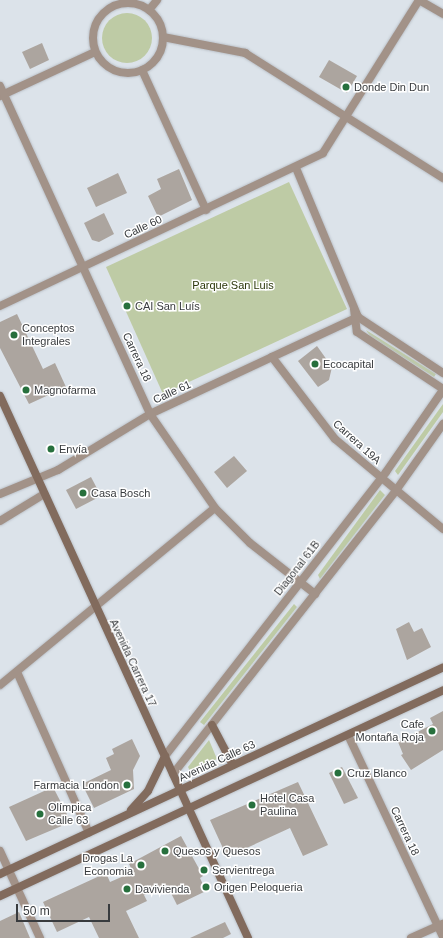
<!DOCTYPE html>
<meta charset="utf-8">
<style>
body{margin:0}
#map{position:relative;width:443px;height:938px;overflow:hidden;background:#dce3ea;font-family:Helvetica,sans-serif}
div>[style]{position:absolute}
.green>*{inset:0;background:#becba5}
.round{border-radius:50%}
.building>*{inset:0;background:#aca59f}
.roads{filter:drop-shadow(0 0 1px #bbc1c8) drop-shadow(0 0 1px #bbc1c8)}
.minor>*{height:8px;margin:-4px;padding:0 4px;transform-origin:4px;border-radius:4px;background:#a29288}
.minor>.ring{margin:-4px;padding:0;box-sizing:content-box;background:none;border:8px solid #a29288;border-radius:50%}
.tertiary>*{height:8px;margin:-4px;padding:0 4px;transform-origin:4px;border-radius:4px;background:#a29288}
.secondary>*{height:8px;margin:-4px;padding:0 4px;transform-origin:4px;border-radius:4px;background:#826b5d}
.dots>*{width:11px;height:11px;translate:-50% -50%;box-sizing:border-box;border:2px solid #fff;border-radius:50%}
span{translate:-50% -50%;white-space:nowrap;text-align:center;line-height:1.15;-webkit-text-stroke:3px #fff;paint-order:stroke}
.poi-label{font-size:11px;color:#383b3e}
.left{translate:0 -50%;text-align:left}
.right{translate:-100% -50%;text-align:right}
.street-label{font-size:11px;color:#383b3e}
.park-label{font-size:11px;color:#2b370a}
.scale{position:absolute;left:16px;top:904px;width:94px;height:18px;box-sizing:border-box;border:2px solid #383b3e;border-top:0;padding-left:5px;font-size:12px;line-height:14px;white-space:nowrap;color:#383b3e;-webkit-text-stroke:3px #fff;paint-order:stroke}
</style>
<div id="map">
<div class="green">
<i class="round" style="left:102px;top:13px;width:50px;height:50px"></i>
<i style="clip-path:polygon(289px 182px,347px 309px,163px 394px,106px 267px)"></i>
<i style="clip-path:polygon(366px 330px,436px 374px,434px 377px,370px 336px)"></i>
<i style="clip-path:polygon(443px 404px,443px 412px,398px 475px,395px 471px)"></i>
<i style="clip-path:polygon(380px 490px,385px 495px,320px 579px,318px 575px)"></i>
<i style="clip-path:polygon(294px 604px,297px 607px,204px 725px,200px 722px)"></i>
<i style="clip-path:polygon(209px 740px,217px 759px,190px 771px,188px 767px)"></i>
</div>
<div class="building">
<i style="clip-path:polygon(42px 43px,49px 60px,30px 69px,22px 52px)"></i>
<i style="clip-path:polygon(329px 60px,357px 76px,347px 93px,319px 77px)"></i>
<i style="clip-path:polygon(179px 169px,192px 200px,158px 217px,148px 196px,161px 189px,157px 179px)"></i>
<i style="clip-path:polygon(118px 173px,127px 193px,96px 207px,87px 188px)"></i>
<i style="clip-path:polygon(104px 213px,114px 234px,99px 242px,92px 240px,84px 223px)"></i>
<i style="clip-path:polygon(17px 314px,43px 369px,55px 363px,66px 387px,29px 404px,0 348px,0 322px)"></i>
<i style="clip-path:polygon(317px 346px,332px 367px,329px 380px,318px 387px,298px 361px)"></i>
<i style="clip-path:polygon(234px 456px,247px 471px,227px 488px,214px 472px)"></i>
<i style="clip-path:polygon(91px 477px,101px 496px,76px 509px,66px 490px)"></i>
<i style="clip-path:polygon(409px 622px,414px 632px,422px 628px,431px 647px,407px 660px,396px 629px)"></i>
<i style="clip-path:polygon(443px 711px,443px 750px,411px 770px,401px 755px,403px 754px,398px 742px,433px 724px,430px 718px)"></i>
<i style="clip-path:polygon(132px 739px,140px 756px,133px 770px,134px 789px,94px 808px,82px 784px,111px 770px,106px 758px,114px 754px,112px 749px)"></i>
<i style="clip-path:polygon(342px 767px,358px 798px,344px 804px,329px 773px)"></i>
<i style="clip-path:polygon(298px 782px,328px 845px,303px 856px,290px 828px,227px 857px,210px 820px)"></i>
<i style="clip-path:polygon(53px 787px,71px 822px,26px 841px,9px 807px)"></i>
<i style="clip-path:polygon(181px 836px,203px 876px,200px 878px,206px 891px,177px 905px,167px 885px,144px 895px,147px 901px,126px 911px,139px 938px,99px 938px,89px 917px,57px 932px,43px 902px,106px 873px,110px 882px,133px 872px,129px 864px)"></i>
<i style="clip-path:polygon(19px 912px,30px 938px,0 938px,0 921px)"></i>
<i style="clip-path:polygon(225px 922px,231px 934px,223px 938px,190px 938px)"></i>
</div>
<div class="roads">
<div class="minor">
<i style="left:419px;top:0;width:28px;rotate:30deg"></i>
<i class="ring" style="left:93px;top:3px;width:62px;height:62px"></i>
<i style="left:149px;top:10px;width:13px;rotate:-51deg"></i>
<i style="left:163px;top:37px;width:84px;rotate:11deg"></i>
<i style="left:245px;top:53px;width:234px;rotate:32.3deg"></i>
<i style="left:142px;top:70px;width:154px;rotate:65.4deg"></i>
<i style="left:0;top:96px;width:105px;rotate:-24.9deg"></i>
<i style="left:272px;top:357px;width:95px;rotate:-24.9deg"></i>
<i style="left:0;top:494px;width:63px;rotate:-22.5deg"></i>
<i style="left:58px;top:470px;width:108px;rotate:-31.3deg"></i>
<i style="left:150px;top:414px;width:114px;rotate:55.3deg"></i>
<i style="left:215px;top:508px;width:49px;rotate:45deg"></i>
<i style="left:250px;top:543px;width:83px;rotate:38.1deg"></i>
<i style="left:0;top:521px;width:52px;rotate:-31.5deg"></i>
<i style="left:17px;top:672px;width:176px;rotate:65.9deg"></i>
<i style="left:0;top:685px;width:278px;rotate:-39.5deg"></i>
<i style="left:348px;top:735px;width:223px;rotate:64.8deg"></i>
<i style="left:0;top:851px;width:96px;rotate:65.3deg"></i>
<i style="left:411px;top:938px;width:35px;rotate:-24deg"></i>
</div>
<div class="tertiary">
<i style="left:0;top:86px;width:361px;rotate:65.4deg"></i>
<i style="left:150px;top:414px;width:135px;rotate:-25deg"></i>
<i style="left:272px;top:357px;width:103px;rotate:52.5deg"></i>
<i style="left:335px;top:439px;width:141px;rotate:39.8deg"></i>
<i style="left:296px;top:168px;width:161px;rotate:67.4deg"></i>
<i style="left:358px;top:317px;width:102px;rotate:33.4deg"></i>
<i style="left:0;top:306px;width:357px;rotate:-25.3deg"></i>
<i style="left:323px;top:153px;width:181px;rotate:-57.9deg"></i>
<i style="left:354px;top:309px;width:23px;rotate:83deg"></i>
<i style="left:357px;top:332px;width:103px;rotate:33.5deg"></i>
<i style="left:165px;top:756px;width:360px;rotate:-52.1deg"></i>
<i style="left:386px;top:472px;width:100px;rotate:-55.2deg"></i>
<i style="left:173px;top:774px;width:362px;rotate:-51.8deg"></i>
<i style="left:397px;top:489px;width:80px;rotate:-54.7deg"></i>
</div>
<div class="secondary">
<i style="left:0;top:396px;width:596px;rotate:65.41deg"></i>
<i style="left:212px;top:725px;width:45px;rotate:62.3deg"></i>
<i style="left:131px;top:810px;width:25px;rotate:-48deg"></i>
<i style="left:148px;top:791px;width:39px;rotate:-64deg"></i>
<i style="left:0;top:874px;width:489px;rotate:-25deg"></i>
<i style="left:0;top:896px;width:489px;rotate:-24.9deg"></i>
</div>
</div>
<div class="dots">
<i style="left:346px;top:87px;background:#27703d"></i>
<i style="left:127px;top:306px;background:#27703d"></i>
<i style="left:14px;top:335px;background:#27703d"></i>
<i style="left:315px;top:364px;background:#27703d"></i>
<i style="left:26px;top:390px;background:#27703d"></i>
<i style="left:51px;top:449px;background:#27703d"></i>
<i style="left:83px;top:493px;background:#27703d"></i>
<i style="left:432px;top:731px;background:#27703d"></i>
<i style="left:338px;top:773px;background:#27703d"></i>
<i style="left:127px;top:785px;background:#27703d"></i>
<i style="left:252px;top:805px;background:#27703d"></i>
<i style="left:40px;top:814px;background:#27703d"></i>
<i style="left:165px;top:851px;background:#27703d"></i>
<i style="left:141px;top:865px;background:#27703d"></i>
<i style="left:204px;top:870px;background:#27703d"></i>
<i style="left:206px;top:887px;background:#27703d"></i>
<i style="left:127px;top:889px;background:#27703d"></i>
</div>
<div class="poi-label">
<span class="left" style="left:354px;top:87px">Donde Din Dun</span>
<span class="left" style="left:135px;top:306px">CAI San Luís</span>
<span class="left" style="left:22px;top:335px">Conceptos<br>Integrales</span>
<span class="left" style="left:323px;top:364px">Ecocapital</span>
<span class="left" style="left:34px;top:390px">Magnofarma</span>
<span class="left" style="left:59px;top:449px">Envía</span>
<span class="left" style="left:91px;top:493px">Casa Bosch</span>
<span class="right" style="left:424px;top:731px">Cafe<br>Montaña Roja</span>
<span class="left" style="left:347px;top:773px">Cruz Blanco</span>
<span class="right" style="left:119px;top:785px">Farmacia London</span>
<span class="left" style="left:260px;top:805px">Hotel Casa<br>Paulina</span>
<span class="left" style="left:48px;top:814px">Olímpica<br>Calle 63</span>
<span class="left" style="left:173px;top:851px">Quesos y Quesos</span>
<span class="right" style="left:133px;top:865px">Drogas La<br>Economia</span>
<span class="left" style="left:212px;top:870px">Servientrega</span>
<span class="left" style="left:214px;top:887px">Origen Peloqueria</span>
<span class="left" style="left:135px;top:889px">Davivienda</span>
</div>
<div class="street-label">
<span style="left:143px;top:227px;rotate:-25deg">Calle 60</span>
<span style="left:137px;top:357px;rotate:65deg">Carrera 18</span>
<span style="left:172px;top:392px;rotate:-25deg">Calle 61</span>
<span style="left:357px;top:442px;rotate:42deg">Carrera 19A</span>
<span style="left:297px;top:568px;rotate:-52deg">Diagonal 61B</span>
<span style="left:133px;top:663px;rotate:65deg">Avenida Carrera 17</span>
<span style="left:217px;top:761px;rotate:-25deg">Avenida Calle 63</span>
<span style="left:405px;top:831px;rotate:65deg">Carrera 18</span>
</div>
<div class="park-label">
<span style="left:233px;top:285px">Parque San Luis</span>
</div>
<div class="scale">50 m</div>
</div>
